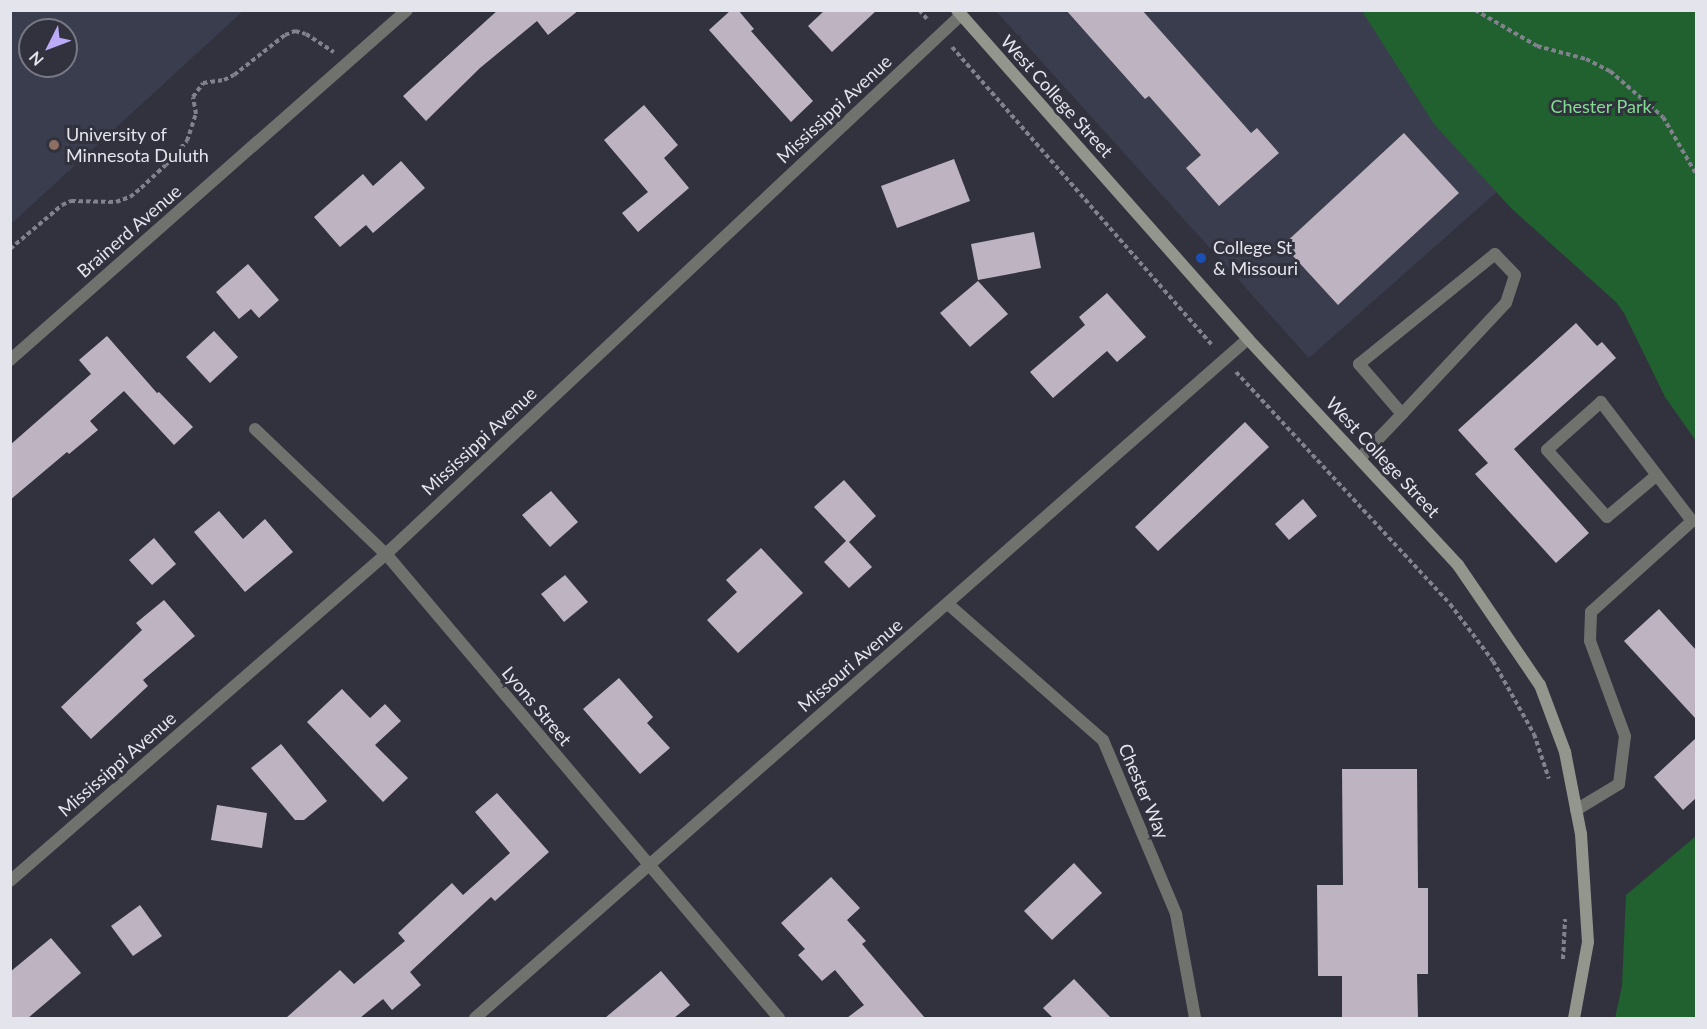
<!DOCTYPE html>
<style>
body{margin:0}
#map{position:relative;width:1707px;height:1029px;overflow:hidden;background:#31323e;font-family:Lato,sans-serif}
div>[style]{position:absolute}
.built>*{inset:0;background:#3a3d4e}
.green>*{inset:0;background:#21602f}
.building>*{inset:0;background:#beb4c1}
.path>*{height:4px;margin-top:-2px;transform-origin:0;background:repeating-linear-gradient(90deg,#81828d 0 4.5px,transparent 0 7.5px)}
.lane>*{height:12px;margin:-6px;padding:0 6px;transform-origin:6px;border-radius:6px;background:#70736d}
.street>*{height:12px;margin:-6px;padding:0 6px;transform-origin:6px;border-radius:6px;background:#70736d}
.secondary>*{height:12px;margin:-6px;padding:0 6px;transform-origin:6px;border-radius:6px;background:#92968c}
.dots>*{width:16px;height:16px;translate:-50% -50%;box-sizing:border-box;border:3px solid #31323e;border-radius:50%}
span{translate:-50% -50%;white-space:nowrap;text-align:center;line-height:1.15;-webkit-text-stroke:6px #31323e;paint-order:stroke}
.street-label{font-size:18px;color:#e3e4ec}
.park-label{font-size:18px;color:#81de90}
.poi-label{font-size:18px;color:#e3e4ec}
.left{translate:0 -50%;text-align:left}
.frame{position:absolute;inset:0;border:12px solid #e3e4ec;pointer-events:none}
.north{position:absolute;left:18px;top:18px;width:60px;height:60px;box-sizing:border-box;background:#31323e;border:2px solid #787984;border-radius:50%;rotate:228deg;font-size:16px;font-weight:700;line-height:24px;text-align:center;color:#e3e4ec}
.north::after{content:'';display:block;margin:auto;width:21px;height:27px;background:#bbaaf6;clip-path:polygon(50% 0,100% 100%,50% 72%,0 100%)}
</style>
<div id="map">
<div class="built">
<i style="clip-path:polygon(evenodd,11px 10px,243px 10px,243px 11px,11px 224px,11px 10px,30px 30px,66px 30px,66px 66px,30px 66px,30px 30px)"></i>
<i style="clip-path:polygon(996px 11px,1374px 11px,1526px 166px,1309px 358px)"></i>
</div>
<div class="green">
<i style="clip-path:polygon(1362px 11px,1696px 11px,1696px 441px,1665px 397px,1624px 313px,1616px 302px,1511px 208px,1434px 124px)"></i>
<i style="clip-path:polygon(1696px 836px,1696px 1018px,1615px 1018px,1622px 986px,1626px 895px)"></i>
</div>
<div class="building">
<i style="clip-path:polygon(498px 10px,579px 10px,548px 35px,537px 21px,480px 68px,426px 121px,403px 96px)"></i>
<i style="clip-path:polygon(731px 10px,738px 10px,754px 29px,751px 31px,813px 101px,791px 122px,709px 30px)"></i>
<i style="clip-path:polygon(825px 10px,877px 10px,832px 52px,808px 26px)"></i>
<i style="clip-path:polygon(1066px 10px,1142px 10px,1251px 133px,1257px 128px,1279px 153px,1219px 206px,1186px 168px,1201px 155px,1149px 96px,1145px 99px)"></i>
<i style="clip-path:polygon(644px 105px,678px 145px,664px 158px,689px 188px,638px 232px,622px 213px,648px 192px,604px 140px)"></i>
<i style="clip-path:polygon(1404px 133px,1459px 193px,1338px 305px,1283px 245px)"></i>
<i style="clip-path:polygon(954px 159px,970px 201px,897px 228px,881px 186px)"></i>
<i style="clip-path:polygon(401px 161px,425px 188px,373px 233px,366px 225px,340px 247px,314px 217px,363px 174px,373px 186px)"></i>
<i style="clip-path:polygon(1034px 232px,1041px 268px,978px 280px,971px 244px)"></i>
<i style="clip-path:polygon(248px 264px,279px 300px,259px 318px,251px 309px,239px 319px,216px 292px)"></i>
<i style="clip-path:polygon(978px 281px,1008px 314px,970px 347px,940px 313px)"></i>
<i style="clip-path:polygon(1107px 293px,1146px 337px,1117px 362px,1107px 351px,1053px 398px,1030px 372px,1085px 325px,1079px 317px)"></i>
<i style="clip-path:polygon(1576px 323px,1597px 346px,1602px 342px,1616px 358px,1514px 449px,1589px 533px,1556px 563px,1475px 474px,1488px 463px,1458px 430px)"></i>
<i style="clip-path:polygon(214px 331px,238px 357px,210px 383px,186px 357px)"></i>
<i style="clip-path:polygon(107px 336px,157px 393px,159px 392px,193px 427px,174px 445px,124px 391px,90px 421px,98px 430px,69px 454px,67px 452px,10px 500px,10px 445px,91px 374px,79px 360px)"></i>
<i style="clip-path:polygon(1245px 422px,1269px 447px,1158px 551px,1135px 527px)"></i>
<i style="clip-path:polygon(844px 480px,876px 516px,849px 542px,872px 567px,849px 588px,824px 562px,846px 541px,814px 507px)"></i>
<i style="clip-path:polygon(551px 491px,578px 522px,550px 547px,522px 515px)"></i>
<i style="clip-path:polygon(1303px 499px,1317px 516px,1289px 540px,1275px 524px)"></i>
<i style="clip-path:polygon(219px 511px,243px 539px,265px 519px,293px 552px,245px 592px,194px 532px)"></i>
<i style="clip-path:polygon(154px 538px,176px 564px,152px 585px,129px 560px)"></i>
<i style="clip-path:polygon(761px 548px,803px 593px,738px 653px,707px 620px,737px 592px,726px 580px)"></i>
<i style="clip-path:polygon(565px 575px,588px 602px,564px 622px,541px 594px)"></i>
<i style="clip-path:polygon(164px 600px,195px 636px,143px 680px,148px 686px,91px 739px,61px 707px,142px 630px,136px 623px)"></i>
<i style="clip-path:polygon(1659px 609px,1696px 650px,1696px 719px,1624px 641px)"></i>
<i style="clip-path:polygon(619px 678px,653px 717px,647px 723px,670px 748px,640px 774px,583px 709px)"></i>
<i style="clip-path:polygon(342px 689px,370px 718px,385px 704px,401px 721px,375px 745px,408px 778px,383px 802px,307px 722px)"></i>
<i style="clip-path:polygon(1696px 738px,1696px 798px,1683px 810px,1654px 777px)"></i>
<i style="clip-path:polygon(281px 744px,327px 801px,304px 820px,295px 820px,251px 768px)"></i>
<i style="clip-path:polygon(1342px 769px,1417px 769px,1418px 888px,1428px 888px,1428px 974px,1417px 974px,1418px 1018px,1342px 1018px,1342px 976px,1318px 976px,1317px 885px,1343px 885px)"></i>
<i style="clip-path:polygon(497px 793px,549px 852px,495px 901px,491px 897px,410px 972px,421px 985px,392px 1010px,383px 999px,360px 1018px,286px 1018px,340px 970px,354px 984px,405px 941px,398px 933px,452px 883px,463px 895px,510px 853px,475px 812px)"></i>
<i style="clip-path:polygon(217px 805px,267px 813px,262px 848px,211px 840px)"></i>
<i style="clip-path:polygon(1074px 863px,1102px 893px,1052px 940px,1024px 911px)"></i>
<i style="clip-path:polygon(831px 877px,860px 908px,847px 920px,866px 941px,862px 944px,925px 1018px,847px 1018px,864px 1005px,835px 970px,822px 981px,798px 955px,805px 949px,781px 923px)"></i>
<i style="clip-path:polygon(140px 905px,162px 936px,133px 956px,111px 926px)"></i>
<i style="clip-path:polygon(51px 938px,81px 973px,28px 1018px,10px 1018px,10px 972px)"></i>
<i style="clip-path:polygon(661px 971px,690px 1005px,674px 1018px,605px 1018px)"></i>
<i style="clip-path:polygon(1074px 979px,1111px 1018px,1053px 1018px,1043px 1008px)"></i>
</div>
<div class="path">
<i style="left:919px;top:10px;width:15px;rotate:48deg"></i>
<i style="left:1475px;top:10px;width:72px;rotate:30.1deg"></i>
<i style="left:1537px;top:46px;width:51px;rotate:14.9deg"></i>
<i style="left:1586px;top:59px;width:27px;rotate:27deg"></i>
<i style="left:1610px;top:71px;width:70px;rotate:41deg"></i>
<i style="left:1663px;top:117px;width:66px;rotate:59.9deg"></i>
<i style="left:952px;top:47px;width:397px;rotate:48.9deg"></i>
<i style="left:10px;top:249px;width:68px;rotate:-40.2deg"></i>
<i style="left:62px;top:205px;width:10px;rotate:-24deg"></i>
<i style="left:71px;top:201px;width:45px;rotate:1.3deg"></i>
<i style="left:116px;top:202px;width:15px;rotate:-20deg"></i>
<i style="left:130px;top:197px;width:14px;rotate:-39deg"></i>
<i style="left:141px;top:188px;width:34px;rotate:-43deg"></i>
<i style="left:166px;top:165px;width:32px;rotate:-49deg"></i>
<i style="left:187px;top:141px;width:28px;rotate:-72deg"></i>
<i style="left:196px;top:114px;width:17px;rotate:-100deg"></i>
<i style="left:193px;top:97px;width:17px;rotate:-54deg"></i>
<i style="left:203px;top:83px;width:21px;rotate:-8deg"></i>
<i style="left:224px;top:80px;width:11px;rotate:-27deg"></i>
<i style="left:234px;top:75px;width:65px;rotate:-38.1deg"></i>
<i style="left:285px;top:35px;width:11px;rotate:-22deg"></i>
<i style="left:295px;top:31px;width:11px;rotate:15deg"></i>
<i style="left:306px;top:34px;width:33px;rotate:33deg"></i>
<i style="left:1236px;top:372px;width:316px;rotate:47.3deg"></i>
<i style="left:1450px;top:604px;width:71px;rotate:53deg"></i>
<i style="left:1493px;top:661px;width:84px;rotate:60.7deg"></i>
<i style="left:1534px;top:734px;width:47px;rotate:71.6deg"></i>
<i style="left:1563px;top:959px;width:40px;rotate:-87.1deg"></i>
</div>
<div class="lane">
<i style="left:1360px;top:458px;width:61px;rotate:-46.3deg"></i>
<i style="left:1402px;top:414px;width:152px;rotate:-46.9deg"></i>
<i style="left:1506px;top:303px;width:29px;rotate:-72deg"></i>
<i style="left:1515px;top:275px;width:29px;rotate:-134deg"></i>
<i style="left:1495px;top:254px;width:175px;rotate:141deg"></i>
<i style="left:1359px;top:364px;width:66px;rotate:49.3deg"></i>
<i style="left:1576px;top:810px;width:50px;rotate:-31.2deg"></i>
<i style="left:1619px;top:784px;width:48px;rotate:-82.9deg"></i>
<i style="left:1625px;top:736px;width:101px;rotate:-110.2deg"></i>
<i style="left:1590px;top:641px;width:29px;rotate:-88deg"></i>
<i style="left:1591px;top:612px;width:136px;rotate:-42deg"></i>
<i style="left:1692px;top:521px;width:150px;rotate:-127.4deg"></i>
<i style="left:1601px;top:402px;width:72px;rotate:138.4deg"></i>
<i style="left:1547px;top:450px;width:90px;rotate:48.2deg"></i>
<i style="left:1607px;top:517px;width:65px;rotate:-40deg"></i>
</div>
<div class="street">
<i style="left:10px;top:360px;width:529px;rotate:-41.4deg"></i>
<i style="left:255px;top:429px;width:181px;rotate:43.7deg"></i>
<i style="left:386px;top:554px;width:608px;rotate:49.74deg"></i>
<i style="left:948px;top:604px;width:206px;rotate:41.3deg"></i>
<i style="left:1103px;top:740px;width:189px;rotate:67.2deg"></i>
<i style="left:1176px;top:914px;width:106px;rotate:79.6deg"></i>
<i style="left:10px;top:881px;width:498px;rotate:-41deg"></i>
<i style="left:386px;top:554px;width:788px;rotate:-43.15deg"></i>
<i style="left:475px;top:1018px;width:1029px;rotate:-41.3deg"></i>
</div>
<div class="secondary">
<i style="left:957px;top:10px;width:439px;rotate:48.5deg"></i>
<i style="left:1248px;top:339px;width:309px;rotate:47.1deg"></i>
<i style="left:1458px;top:565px;width:145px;rotate:55.7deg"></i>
<i style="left:1540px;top:685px;width:72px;rotate:69.5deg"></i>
<i style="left:1565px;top:752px;width:84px;rotate:79deg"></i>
<i style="left:1581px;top:834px;width:108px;rotate:86.3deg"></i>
<i style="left:1588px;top:942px;width:77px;rotate:100.4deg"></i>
</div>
<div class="dots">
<i style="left:54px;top:145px;background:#8d6e63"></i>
<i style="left:1201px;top:258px;background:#1a4fb4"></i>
</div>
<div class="street-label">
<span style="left:1057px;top:96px;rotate:48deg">West College Street</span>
<span style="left:834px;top:109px;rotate:-43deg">Mississippi Avenue</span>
<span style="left:129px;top:231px;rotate:-41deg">Brainerd Avenue</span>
<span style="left:479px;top:441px;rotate:-43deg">Mississippi Avenue</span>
<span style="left:1383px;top:457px;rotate:47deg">West College Street</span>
<span style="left:850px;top:665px;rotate:-41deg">Missouri Avenue</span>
<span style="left:537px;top:706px;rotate:50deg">Lyons Street</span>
<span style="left:117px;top:764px;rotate:-41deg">Mississippi Avenue</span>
<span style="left:1144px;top:791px;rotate:67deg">Chester Way</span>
</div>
<div class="park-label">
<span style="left:1601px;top:106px">Chester Park</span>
</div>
<div class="poi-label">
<span class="left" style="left:66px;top:145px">University of<br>Minnesota Duluth</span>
<span class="left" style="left:1213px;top:258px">College St<br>&amp; Missouri</span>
</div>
<div class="frame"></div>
<div class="north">N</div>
</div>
